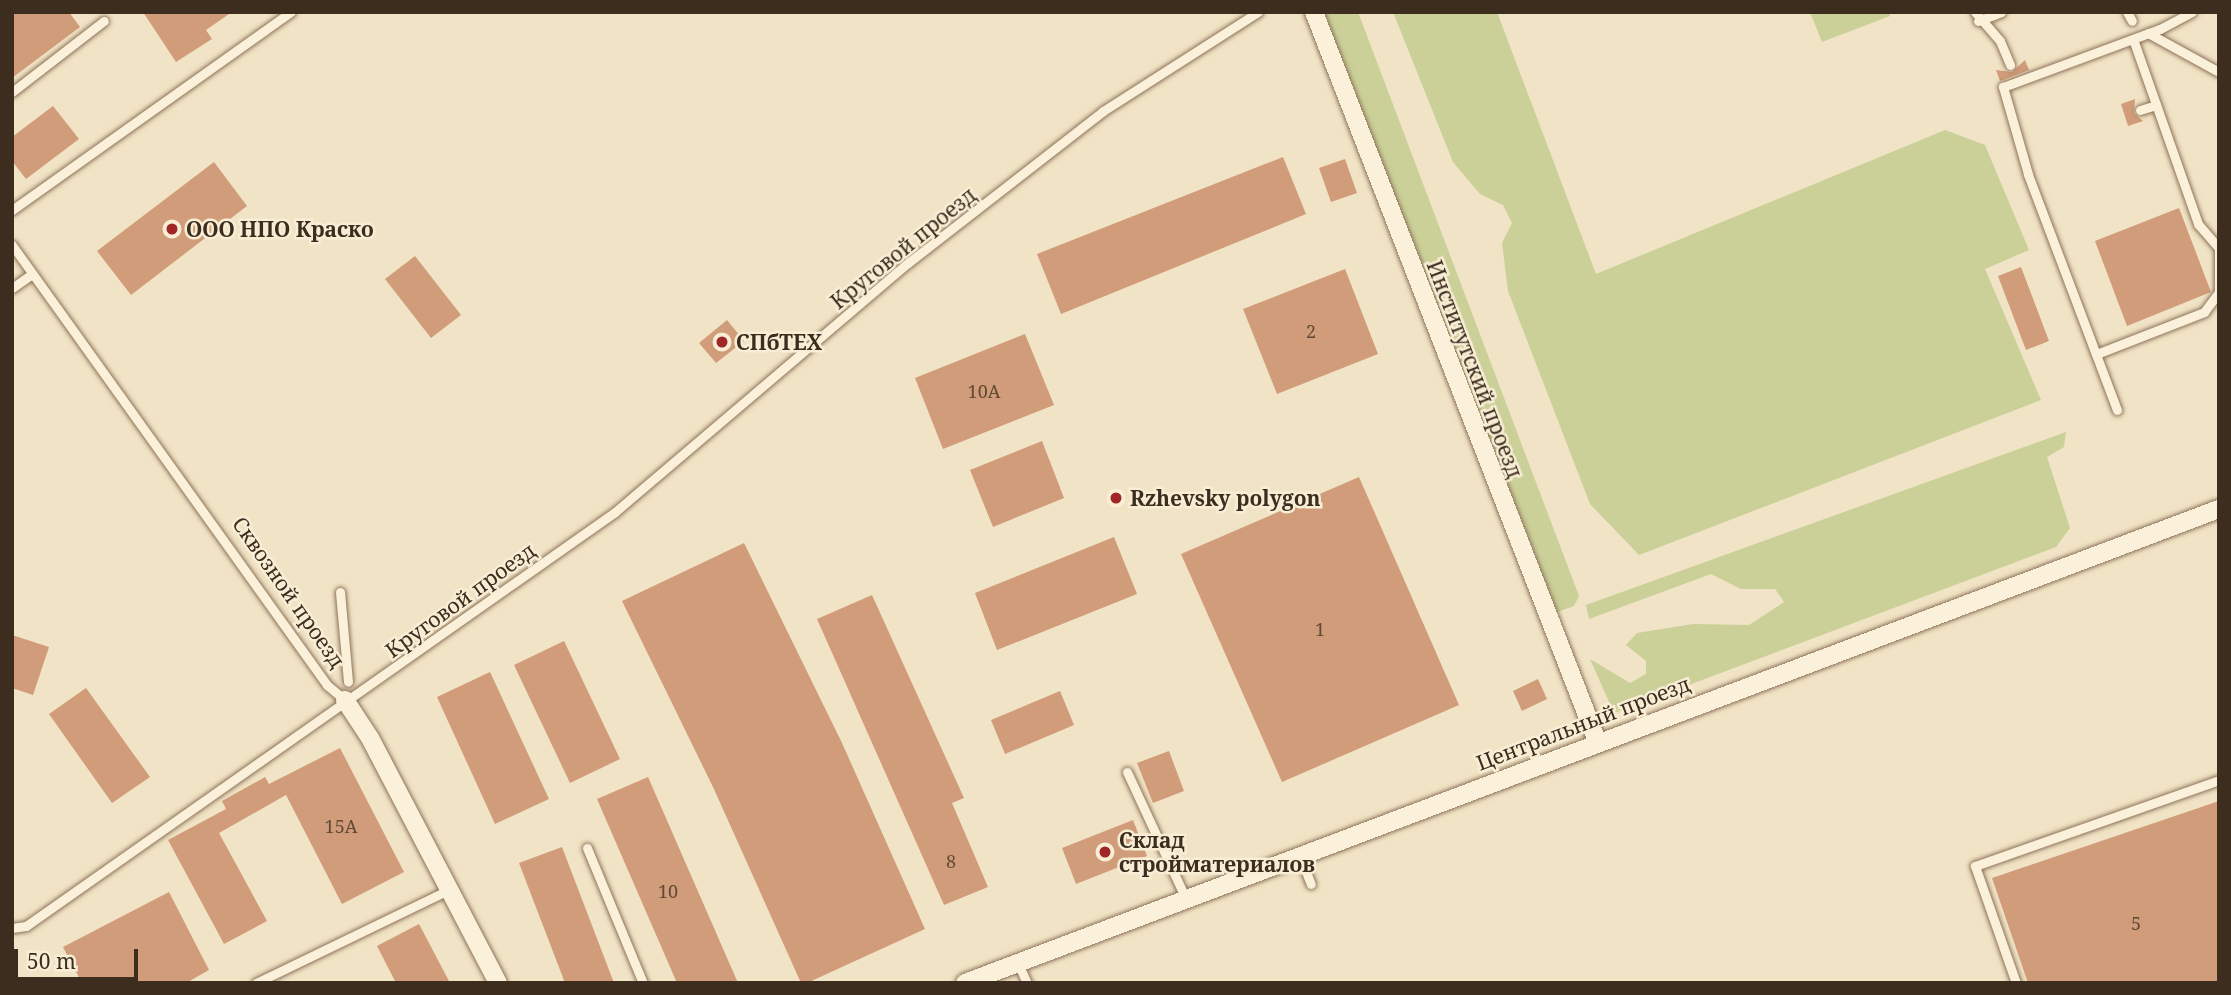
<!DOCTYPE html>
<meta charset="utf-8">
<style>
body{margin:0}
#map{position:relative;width:2231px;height:995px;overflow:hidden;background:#f1e3c5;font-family:"Noto Serif",serif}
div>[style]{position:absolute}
.green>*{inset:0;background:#cad098}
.building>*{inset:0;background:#d19c79}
.roads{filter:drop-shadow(0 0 2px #8d745a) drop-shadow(0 0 2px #8d745a)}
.service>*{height:9px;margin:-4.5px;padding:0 4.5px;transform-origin:4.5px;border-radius:4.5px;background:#fbf0d9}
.minor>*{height:18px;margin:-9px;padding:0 9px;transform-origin:9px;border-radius:9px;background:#fbf0d9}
.dots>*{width:19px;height:19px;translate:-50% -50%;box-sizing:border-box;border:4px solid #f8edd5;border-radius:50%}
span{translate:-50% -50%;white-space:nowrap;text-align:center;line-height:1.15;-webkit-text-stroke:5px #f8edd5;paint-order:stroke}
.number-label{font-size:18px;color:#614935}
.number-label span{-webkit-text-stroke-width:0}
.poi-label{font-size:21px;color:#3c2d1e;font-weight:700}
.left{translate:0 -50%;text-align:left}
.street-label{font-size:21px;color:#3c2d1e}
.frame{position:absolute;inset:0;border:14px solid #3c2d1e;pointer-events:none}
.scale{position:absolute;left:14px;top:949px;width:124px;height:32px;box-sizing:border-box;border:4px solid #3c2d1e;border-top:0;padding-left:9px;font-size:21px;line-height:24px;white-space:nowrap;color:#3c2d1e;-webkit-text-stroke:5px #f8edd5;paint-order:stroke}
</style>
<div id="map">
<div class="green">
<i style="clip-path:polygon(1323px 12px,1358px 12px,1579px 596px,1574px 606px,1557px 612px)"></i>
<i style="clip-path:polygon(1393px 12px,1497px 12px,1596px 274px,1945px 130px,1985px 145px,2029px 250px,1985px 269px,2041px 400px,1639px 555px,1590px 504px,1508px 291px,1502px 243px,1512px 223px,1503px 205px,1480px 194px,1453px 162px)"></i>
<i style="clip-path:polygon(1810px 12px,1889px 12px,1890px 16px,1822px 42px)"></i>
<i style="clip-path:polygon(2066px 432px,2064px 447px,2047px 457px,2070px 528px,2056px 547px,1614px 713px,1590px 659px,1630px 683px,1646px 674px,1646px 661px,1626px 645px,1637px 633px,1693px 624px,1749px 625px,1784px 602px,1775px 589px,1741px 589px,1711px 574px,1589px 619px,1586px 605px)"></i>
</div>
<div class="building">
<i style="clip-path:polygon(12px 12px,69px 12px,80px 27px,12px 78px)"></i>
<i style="clip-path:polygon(143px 12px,232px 12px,206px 30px,212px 39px,176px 62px)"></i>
<i style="clip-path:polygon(2025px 60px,2029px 70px,2000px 81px,1996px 70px,2012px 72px)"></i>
<i style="clip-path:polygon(2135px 99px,2134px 113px,2143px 121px,2128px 126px,2121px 104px)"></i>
<i style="clip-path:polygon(53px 106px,79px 139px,26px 179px,12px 161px,12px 137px)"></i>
<i style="clip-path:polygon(1283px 157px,1306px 214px,1061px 314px,1037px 254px)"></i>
<i style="clip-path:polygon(1345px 159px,1357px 193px,1331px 202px,1319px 168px)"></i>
<i style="clip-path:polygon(214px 162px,247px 206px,131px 295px,97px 251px)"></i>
<i style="clip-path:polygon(2179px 208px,2211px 292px,2127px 326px,2095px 241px)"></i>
<i style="clip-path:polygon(415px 256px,461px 315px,431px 338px,385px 279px)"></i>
<i style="clip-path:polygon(2021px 267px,2049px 341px,2026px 350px,1998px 276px)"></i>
<i style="clip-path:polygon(1345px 269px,1378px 354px,1277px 394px,1243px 309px)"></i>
<i style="clip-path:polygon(727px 320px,744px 341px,716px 363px,699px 343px)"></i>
<i style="clip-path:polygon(1025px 334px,1054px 405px,943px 449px,915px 378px)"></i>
<i style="clip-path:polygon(1042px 441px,1064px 498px,993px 527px,970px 470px)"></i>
<i style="clip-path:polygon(1359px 477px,1459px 705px,1282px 782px,1181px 554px)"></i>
<i style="clip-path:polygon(1114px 537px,1137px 594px,997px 650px,975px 593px)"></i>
<i style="clip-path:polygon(744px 543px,842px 743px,925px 929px,807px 983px,801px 983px,713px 787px,622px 601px)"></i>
<i style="clip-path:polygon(872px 595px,964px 798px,952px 803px,988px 887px,944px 905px,817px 619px)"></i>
<i style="clip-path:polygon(12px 635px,49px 647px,33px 695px,12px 688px)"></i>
<i style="clip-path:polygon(564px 641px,620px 759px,570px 783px,514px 665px)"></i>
<i style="clip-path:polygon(490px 672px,549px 799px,495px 824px,437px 697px)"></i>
<i style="clip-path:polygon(1538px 679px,1547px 699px,1522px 711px,1513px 691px)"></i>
<i style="clip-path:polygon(86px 688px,150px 777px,112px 803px,49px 714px)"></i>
<i style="clip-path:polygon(1060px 691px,1074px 725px,1005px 754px,991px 720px)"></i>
<i style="clip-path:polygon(340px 748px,404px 872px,342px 904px,286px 795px,219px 833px,267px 921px,224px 944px,168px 840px,226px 809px,222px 801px,265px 777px,269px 784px)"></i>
<i style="clip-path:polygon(1169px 751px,1184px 791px,1153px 803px,1137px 763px)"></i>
<i style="clip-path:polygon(648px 777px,738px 983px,677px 983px,597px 799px)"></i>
<i style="clip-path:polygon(2219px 801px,2219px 983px,2028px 983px,1992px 878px)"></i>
<i style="clip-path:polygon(1133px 820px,1147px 856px,1076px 884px,1062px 848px)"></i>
<i style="clip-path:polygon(562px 847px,614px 983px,565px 983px,519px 863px)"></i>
<i style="clip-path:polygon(169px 892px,209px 970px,186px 983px,82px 983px,63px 947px)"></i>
<i style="clip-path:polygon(419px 924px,450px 983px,396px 983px,377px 946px)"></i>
</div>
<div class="roads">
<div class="service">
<i style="left:1975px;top:12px;width:38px;rotate:49deg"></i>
<i style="left:2000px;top:41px;width:26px;rotate:67deg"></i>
<i style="left:2127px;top:12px;width:10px;rotate:61deg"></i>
<i style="left:1978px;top:21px;width:25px;rotate:-21deg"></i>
<i style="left:2148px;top:33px;width:81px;rotate:28.8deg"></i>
<i style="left:2133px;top:39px;width:196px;rotate:70.6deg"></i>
<i style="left:2198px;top:224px;width:32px;rotate:49deg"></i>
<i style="left:12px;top:92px;width:116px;rotate:-37.7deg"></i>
<i style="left:2140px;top:110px;width:17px;rotate:-17deg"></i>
<i style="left:12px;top:210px;width:342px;rotate:-35.4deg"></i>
<i style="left:12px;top:245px;width:541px;rotate:54.4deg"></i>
<i style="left:327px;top:685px;width:23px;rotate:40deg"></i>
<i style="left:12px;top:288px;width:24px;rotate:-35deg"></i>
<i style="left:2099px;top:353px;width:113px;rotate:-21.3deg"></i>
<i style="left:2204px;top:312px;width:25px;rotate:-53deg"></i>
<i style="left:2219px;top:292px;width:44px;rotate:-90deg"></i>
<i style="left:2117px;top:410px;width:252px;rotate:-110.7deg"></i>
<i style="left:2028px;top:174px;width:91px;rotate:-106deg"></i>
<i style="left:2003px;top:87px;width:167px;rotate:-20.3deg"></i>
<i style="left:2160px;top:29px;width:36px;rotate:-28deg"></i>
<i style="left:340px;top:592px;width:90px;rotate:84.9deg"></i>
<i style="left:1127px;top:772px;width:142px;rotate:65.1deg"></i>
<i style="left:587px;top:848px;width:146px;rotate:67.5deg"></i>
<i style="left:1300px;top:856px;width:30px;rotate:69deg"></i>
<i style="left:12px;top:928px;width:14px;rotate:-8deg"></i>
<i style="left:26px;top:926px;width:720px;rotate:-35.1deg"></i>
<i style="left:615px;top:512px;width:385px;rotate:-40.4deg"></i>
<i style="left:908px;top:263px;width:247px;rotate:-37.9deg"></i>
<i style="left:1103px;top:111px;width:184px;rotate:-32.6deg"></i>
<i style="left:1018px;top:963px;width:22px;rotate:66deg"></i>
<i style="left:256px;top:983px;width:213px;rotate:-25.8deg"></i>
<i style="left:2016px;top:983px;width:124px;rotate:-109.3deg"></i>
<i style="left:1975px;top:866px;width:259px;rotate:-19.4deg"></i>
</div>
<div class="minor">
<i style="left:1314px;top:12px;width:782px;rotate:68.78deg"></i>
<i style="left:345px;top:700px;width:45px;rotate:56.7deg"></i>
<i style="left:370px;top:738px;width:276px;rotate:62.4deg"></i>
<i style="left:965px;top:983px;width:1341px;rotate:-20.71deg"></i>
</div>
</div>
<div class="dots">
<i style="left:172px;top:229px;background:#a02628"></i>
<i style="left:722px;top:342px;background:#a02628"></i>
<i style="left:1116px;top:498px;background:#a02628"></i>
<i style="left:1105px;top:852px;background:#a02628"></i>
</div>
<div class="number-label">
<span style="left:1311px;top:331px">2</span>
<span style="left:984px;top:391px">10А</span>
<span style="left:1320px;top:629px">1</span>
<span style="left:341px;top:826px">15А</span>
<span style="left:951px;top:861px">8</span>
<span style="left:668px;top:891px">10</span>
<span style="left:2136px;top:923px">5</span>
</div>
<div class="poi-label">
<span class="left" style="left:186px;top:229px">ООО НПО Краско</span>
<span class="left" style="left:736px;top:342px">СПбТЕХ</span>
<span class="left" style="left:1130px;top:498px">Rzhevsky polygon</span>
<span class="left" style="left:1119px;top:852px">Склад<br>стройматериалов</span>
</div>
<div class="street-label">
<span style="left:903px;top:248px;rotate:-39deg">Круговой проезд</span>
<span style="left:1475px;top:369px;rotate:69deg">Институтский проезд</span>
<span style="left:289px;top:592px;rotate:55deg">Сквозной проезд</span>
<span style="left:460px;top:600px;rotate:-36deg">Круговой проезд</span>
<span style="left:1583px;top:723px;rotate:-21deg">Центральный проезд</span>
</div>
<div class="frame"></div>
<div class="scale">50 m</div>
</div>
